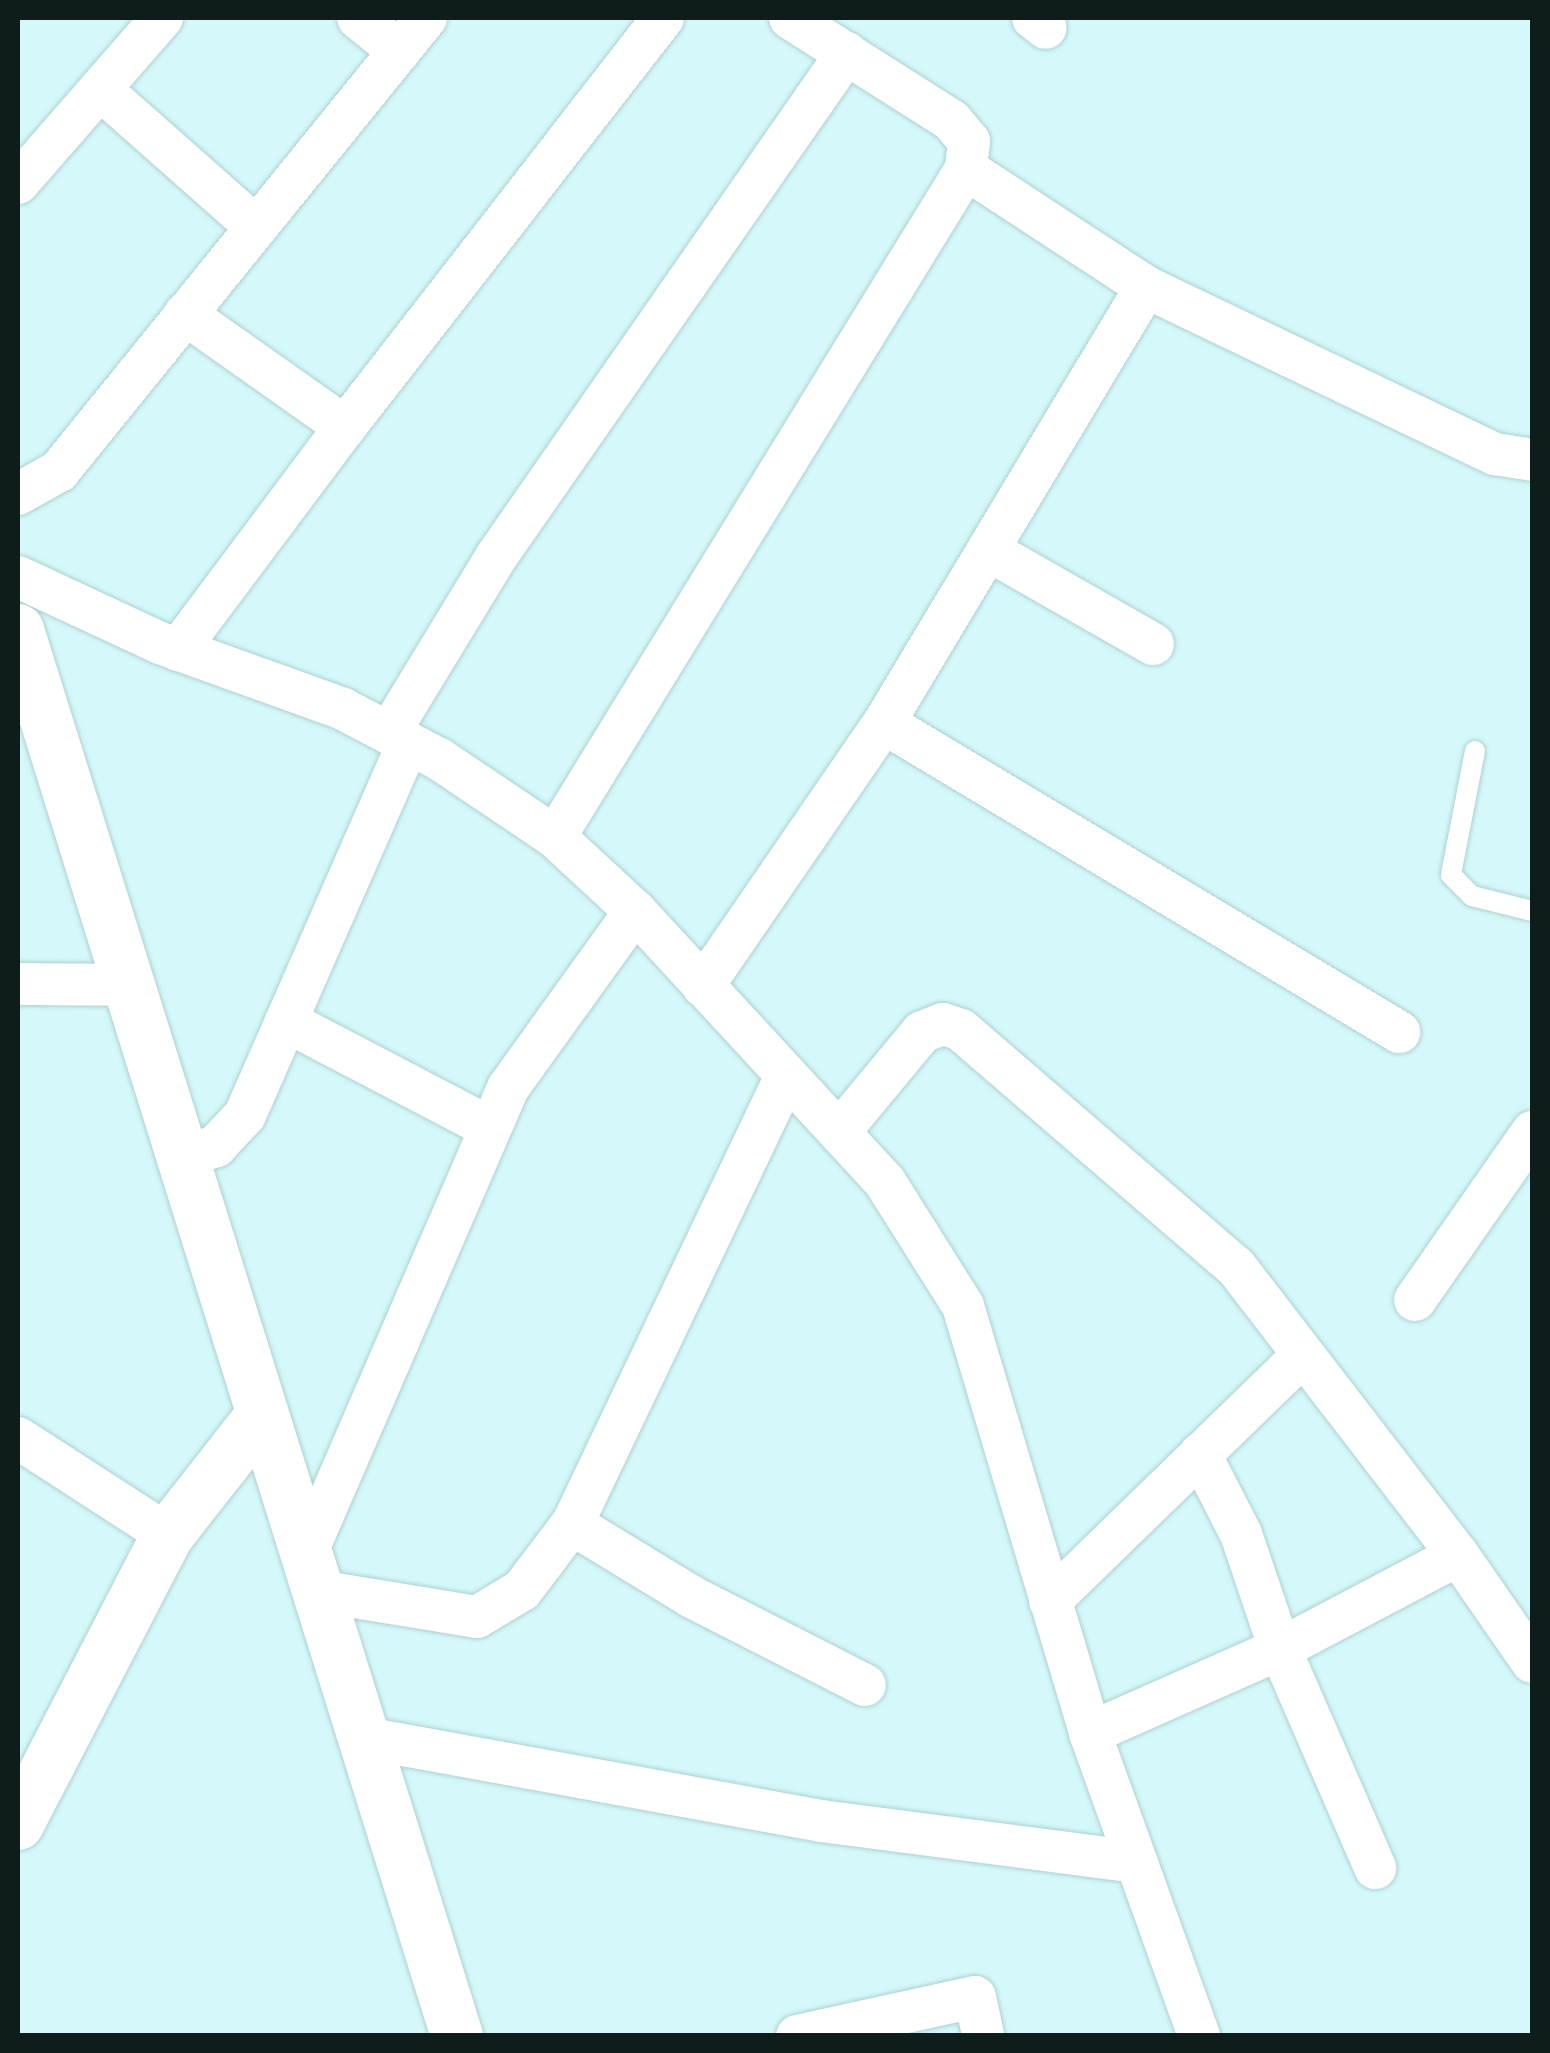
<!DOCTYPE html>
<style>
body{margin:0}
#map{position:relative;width:1550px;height:2053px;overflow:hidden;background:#d5f9fa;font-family:"Roboto Serif",serif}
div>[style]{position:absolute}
.roads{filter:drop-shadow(0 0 2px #aed0d1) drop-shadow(0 0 2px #aed0d1)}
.service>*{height:20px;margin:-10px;padding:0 10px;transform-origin:10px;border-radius:10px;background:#fff}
.minor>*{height:42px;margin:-21px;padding:0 21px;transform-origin:21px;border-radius:21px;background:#fff}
.tertiary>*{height:52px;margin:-26px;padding:0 26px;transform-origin:26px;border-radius:26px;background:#fff}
span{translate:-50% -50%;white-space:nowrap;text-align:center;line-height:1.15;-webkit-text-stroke:10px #d5f9fa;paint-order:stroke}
.frame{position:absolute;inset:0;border:20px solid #0f1c1c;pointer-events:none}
</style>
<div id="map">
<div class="roads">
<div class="service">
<i style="left:1475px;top:751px;width:126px;rotate:101deg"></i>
<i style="left:1451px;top:875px;width:30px;rotate:45deg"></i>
<i style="left:1472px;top:896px;width:62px;rotate:14deg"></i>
</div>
<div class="minor">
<i style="left:358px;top:18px;width:53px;rotate:38.8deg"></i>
<i style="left:790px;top:18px;width:192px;rotate:32.4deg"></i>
<i style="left:952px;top:121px;width:26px;rotate:50deg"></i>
<i style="left:969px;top:141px;width:28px;rotate:96deg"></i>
<i style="left:966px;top:169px;width:215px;rotate:33.2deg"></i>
<i style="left:1146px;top:287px;width:387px;rotate:25.6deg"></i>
<i style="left:1495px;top:454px;width:37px;rotate:9deg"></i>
<i style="left:1033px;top:18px;width:16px;rotate:38deg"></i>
<i style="left:100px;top:89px;width:208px;rotate:41.5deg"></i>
<i style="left:18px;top:183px;width:219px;rotate:-48.9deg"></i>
<i style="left:185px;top:314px;width:196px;rotate:35.2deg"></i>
<i style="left:345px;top:427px;width:518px;rotate:-52.13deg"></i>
<i style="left:18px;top:494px;width:47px;rotate:-29.3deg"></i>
<i style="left:59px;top:471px;width:583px;rotate:-50.99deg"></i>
<i style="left:988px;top:550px;width:190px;rotate:29.7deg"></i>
<i style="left:18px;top:577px;width:157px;rotate:24.9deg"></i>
<i style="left:160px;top:643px;width:195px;rotate:19.8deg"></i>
<i style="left:343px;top:709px;width:108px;rotate:27.5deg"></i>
<i style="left:439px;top:759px;width:140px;rotate:33.9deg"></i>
<i style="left:555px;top:837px;width:109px;rotate:42.8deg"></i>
<i style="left:635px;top:911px;width:369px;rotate:47.3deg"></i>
<i style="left:885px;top:1182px;width:146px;rotate:57.8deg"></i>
<i style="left:963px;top:1306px;width:445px;rotate:73.4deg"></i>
<i style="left:1090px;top:1733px;width:322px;rotate:70.2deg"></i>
<i style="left:178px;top:650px;width:279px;rotate:-53.2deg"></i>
<i style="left:884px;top:723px;width:601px;rotate:30.96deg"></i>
<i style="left:389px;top:733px;width:206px;rotate:-58.7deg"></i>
<i style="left:496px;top:557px;width:614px;rotate:-55.15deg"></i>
<i style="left:555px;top:837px;width:784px;rotate:-58.4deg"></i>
<i style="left:18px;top:984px;width:108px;rotate:0.5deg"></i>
<i style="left:703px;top:986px;width:319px;rotate:-55.5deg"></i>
<i style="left:884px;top:723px;width:509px;rotate:-59deg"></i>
<i style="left:286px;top:1021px;width:229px;rotate:27.6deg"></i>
<i style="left:786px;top:1076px;width:496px;rotate:115.5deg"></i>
<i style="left:572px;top:1524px;width:140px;rotate:31.3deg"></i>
<i style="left:692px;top:1597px;width:194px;rotate:27deg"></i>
<i style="left:839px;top:1132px;width:130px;rotate:-50.3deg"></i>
<i style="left:922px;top:1032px;width:22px;rotate:-21deg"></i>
<i style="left:943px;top:1024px;width:19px;rotate:18deg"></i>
<i style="left:961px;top:1030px;width:363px;rotate:40.8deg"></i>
<i style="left:1236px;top:1267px;width:364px;rotate:52.4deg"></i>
<i style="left:1458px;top:1555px;width:130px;rotate:55.3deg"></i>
<i style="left:181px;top:1157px;width:37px;rotate:-17deg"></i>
<i style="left:216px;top:1146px;width:42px;rotate:-46.9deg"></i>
<i style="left:245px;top:1115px;width:406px;rotate:-66.3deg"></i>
<i style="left:1415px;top:1300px;width:205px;rotate:-55.1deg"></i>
<i style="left:18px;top:1438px;width:179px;rotate:32.9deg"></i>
<i style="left:1200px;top:1454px;width:90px;rotate:62.9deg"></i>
<i style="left:1241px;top:1534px;width:121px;rotate:71.3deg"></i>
<i style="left:1280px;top:1649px;width:239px;rotate:66.5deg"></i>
<i style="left:306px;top:1554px;width:508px;rotate:-66.56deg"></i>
<i style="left:508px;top:1088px;width:218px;rotate:-54.3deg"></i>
<i style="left:318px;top:1591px;width:161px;rotate:9.3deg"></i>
<i style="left:477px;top:1617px;width:52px;rotate:-31deg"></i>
<i style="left:522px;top:1590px;width:83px;rotate:-52.9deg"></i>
<i style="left:1050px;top:1601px;width:350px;rotate:-44.2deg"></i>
<i style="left:1090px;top:1733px;width:208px;rotate:-23.9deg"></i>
<i style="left:1280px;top:1649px;width:201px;rotate:-27.8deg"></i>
<i style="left:365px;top:1738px;width:463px;rotate:10.3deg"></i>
<i style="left:821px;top:1821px;width:318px;rotate:7.4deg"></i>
<i style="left:797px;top:2036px;width:182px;rotate:-12.4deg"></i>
<i style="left:975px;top:1997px;width:40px;rotate:78deg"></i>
</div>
<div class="tertiary">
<i style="left:18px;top:630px;width:1473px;rotate:72.66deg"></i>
<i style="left:18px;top:1824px;width:326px;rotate:-62.6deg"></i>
<i style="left:168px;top:1535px;width:152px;rotate:-51.9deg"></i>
</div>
</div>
<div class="frame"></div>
</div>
